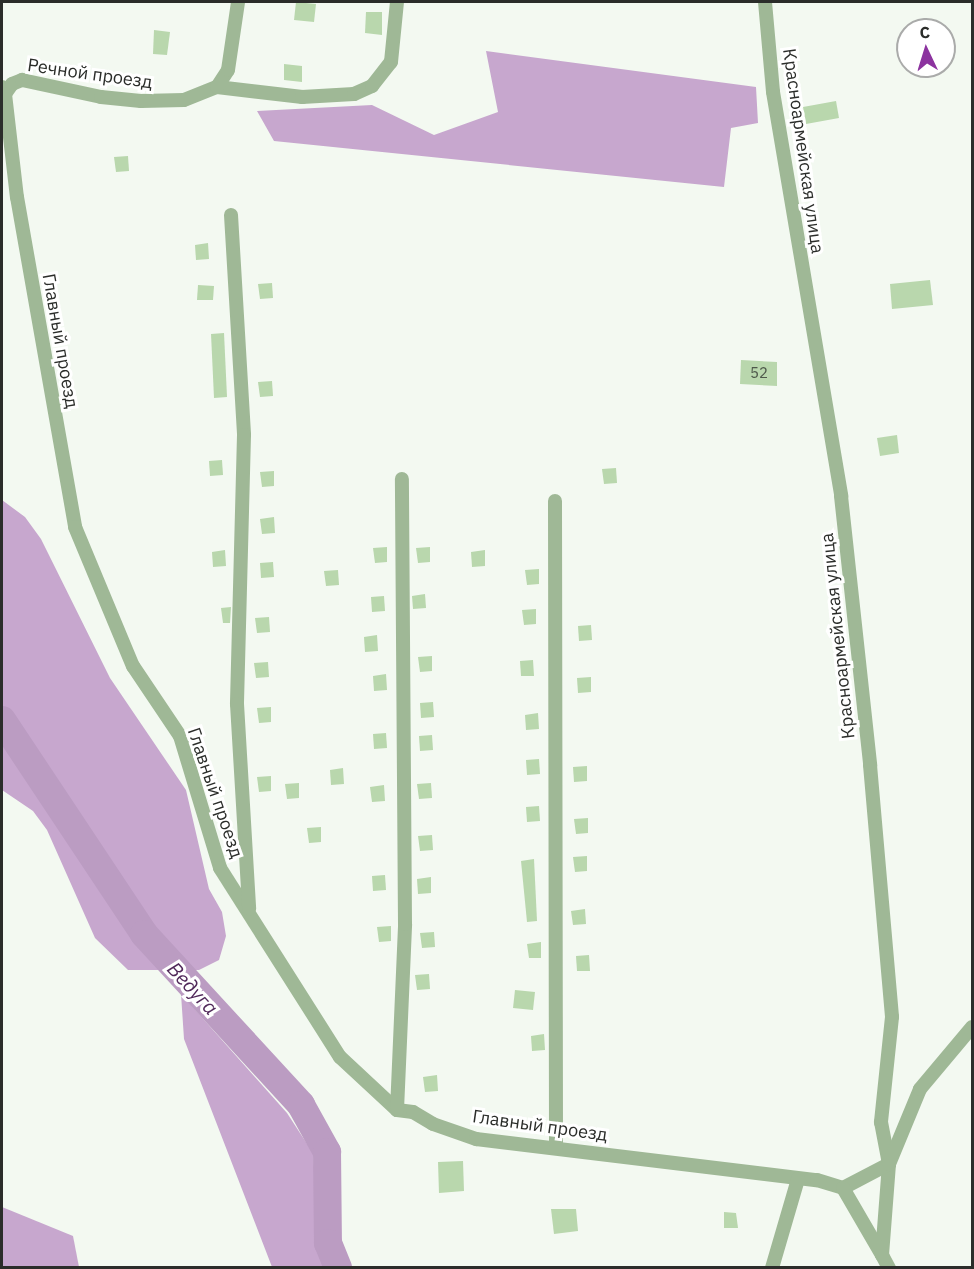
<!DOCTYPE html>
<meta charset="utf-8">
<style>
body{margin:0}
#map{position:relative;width:974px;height:1269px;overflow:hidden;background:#f3f9f1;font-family:"IBM Plex Sans",sans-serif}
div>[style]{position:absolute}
.forest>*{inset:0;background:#c7a7ce}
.river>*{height:28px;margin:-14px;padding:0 14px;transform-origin:14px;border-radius:14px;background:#bb9cc2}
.building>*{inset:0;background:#b9d7ad}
.minor>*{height:14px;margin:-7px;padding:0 7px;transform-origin:7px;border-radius:7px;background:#9fb896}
span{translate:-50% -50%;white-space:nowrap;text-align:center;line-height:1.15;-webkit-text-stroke:6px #fff;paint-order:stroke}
.number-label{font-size:15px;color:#4e584b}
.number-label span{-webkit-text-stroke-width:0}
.street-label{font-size:18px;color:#2b2d2a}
.water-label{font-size:20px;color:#51295a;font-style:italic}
.frame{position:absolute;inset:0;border:3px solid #2b2d2a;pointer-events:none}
.north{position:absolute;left:896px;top:18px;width:60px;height:60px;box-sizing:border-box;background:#fff;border:2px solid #aaabaa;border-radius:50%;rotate:356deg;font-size:16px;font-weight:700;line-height:24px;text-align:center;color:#2b2d2a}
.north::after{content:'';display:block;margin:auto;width:21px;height:27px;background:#8c339f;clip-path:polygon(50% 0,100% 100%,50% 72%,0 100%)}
</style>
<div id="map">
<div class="forest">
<i style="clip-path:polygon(486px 51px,756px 87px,758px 123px,731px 128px,724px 187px,274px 141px,257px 111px,372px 105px,434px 135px,498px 112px)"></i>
<i style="clip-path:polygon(2px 500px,25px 517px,41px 539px,110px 678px,186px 790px,209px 889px,222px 912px,226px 936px,219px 960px,199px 970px,128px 970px,95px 938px,47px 830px,33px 811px,2px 790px)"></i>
<i style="clip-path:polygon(181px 994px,287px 1113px,313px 1153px,319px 1236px,331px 1267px,272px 1267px,184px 1039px)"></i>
<i style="clip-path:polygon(2px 1207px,73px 1236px,79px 1267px,2px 1267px)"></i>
</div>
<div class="river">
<i style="left:2px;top:720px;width:257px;rotate:56.4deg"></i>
<i style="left:144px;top:934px;width:232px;rotate:47.4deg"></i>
<i style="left:301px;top:1105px;width:54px;rotate:61deg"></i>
<i style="left:327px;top:1152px;width:91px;rotate:89.4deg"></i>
<i style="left:328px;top:1243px;width:27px;rotate:68deg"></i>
</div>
<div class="building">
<i style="clip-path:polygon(296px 2px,316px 4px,314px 22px,294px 20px)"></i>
<i style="clip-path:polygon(366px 12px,382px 12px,382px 35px,365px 33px)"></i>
<i style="clip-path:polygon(154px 30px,170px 32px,167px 55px,153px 54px)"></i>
<i style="clip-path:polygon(284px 64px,302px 66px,302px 82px,284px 80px)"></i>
<i style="clip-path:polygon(836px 101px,839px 118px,806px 124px,803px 107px)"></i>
<i style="clip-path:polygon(128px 156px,129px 171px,116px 172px,114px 157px)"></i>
<i style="clip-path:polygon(208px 243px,209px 259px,196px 260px,195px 245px)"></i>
<i style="clip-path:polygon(930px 280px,933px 305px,892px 309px,890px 284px)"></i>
<i style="clip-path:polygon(272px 283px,273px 298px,260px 299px,258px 284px)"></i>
<i style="clip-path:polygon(198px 285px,214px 286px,213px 300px,197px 300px)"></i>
<i style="clip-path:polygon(224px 333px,227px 397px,214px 398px,211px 334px)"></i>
<i style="clip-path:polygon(741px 360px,777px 362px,777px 386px,740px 384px)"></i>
<i style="clip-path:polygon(272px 381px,273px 396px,260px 397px,258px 382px)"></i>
<i style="clip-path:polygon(897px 435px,899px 453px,880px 456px,877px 438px)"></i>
<i style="clip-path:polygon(222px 460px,223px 475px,210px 476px,209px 461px)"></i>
<i style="clip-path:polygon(616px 468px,617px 483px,604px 484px,602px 469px)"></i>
<i style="clip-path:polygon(274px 471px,274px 486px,262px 487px,260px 472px)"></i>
<i style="clip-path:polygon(274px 517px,275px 533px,262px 534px,260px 519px)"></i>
<i style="clip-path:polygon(387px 547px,387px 562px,375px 563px,373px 548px)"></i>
<i style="clip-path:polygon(430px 547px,430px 562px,418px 563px,416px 548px)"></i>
<i style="clip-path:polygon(225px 550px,226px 566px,213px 567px,212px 552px)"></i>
<i style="clip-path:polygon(485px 550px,485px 566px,472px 567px,471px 552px)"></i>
<i style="clip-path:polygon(273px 562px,274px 577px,261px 578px,260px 563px)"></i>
<i style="clip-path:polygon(539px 569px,539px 584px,527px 585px,525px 570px)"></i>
<i style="clip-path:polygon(338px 570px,339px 585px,326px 586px,324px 571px)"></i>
<i style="clip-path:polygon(425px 594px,426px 608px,413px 609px,412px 596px)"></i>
<i style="clip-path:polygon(384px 596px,385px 611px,372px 612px,371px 597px)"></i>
<i style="clip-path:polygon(231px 607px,230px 623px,223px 623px,221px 608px)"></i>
<i style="clip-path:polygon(536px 609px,536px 624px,524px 625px,522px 610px)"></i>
<i style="clip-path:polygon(269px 617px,270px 632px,257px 633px,255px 618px)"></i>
<i style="clip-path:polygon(591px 625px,592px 640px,579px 641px,578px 626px)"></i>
<i style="clip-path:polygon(377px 635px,378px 651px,365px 652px,364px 637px)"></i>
<i style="clip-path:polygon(432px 656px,432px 671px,420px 672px,418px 657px)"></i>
<i style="clip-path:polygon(533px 660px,534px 676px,521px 676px,520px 661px)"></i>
<i style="clip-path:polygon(268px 662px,269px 677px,256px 678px,254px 663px)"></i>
<i style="clip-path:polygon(386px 674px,387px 690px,374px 691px,373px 676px)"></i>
<i style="clip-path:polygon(591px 677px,591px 692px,578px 693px,577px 678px)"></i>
<i style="clip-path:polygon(433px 702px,434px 717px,421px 718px,420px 703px)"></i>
<i style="clip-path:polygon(271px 707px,271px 722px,259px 723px,257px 708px)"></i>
<i style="clip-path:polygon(538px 713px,539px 729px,526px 730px,525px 715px)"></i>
<i style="clip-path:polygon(386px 733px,387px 748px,374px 749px,373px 734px)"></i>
<i style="clip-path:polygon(432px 735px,433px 750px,420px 751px,419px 736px)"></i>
<i style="clip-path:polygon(539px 759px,540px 774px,527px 775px,526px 760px)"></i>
<i style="clip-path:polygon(587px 766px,587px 781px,574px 782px,573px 767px)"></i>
<i style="clip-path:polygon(343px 768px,344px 784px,331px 785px,330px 770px)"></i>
<i style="clip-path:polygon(271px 776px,271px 791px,259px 792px,257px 777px)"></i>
<i style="clip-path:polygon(299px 783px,299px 798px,287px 799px,285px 784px)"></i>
<i style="clip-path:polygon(431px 783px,432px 798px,419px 799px,417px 784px)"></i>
<i style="clip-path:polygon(384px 785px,385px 801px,372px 802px,370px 787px)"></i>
<i style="clip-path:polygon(539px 806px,540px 821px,527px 822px,526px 807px)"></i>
<i style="clip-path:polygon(588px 818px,588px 833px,576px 834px,574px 819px)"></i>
<i style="clip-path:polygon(321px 827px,321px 842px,309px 843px,307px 828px)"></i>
<i style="clip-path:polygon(432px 835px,433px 850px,420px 851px,418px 836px)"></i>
<i style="clip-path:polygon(587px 856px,587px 871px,575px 872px,573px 857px)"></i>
<i style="clip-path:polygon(534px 859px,537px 921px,527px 922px,521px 861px)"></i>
<i style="clip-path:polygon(385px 875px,386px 890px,373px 891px,372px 876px)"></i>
<i style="clip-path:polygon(431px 877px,431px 893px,418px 894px,417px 879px)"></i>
<i style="clip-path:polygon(585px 909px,586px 924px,573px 925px,571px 911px)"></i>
<i style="clip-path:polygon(391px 926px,391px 941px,379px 942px,377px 927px)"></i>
<i style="clip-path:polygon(434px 932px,435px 947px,422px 948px,420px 933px)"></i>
<i style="clip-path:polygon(541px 942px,541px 958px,529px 958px,527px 944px)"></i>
<i style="clip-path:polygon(589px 955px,590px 971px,577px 971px,576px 956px)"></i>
<i style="clip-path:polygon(429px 974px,430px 989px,417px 990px,415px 975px)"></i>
<i style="clip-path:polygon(515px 990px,535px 992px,533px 1010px,513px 1008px)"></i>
<i style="clip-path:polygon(544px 1034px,545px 1050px,532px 1051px,531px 1036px)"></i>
<i style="clip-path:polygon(437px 1075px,438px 1091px,425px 1092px,423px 1077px)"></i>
<i style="clip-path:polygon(463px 1161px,464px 1191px,439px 1193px,438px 1162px)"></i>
<i style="clip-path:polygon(551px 1209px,576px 1209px,578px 1231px,554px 1234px)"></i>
<i style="clip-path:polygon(724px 1212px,736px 1213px,738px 1228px,724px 1228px)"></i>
</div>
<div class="minor">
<i style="left:765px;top:2px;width:90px;rotate:84.9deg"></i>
<i style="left:773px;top:92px;width:410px;rotate:80.4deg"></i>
<i style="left:841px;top:496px;width:271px;rotate:83.8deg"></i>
<i style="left:870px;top:765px;width:253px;rotate:85deg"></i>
<i style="left:892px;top:1017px;width:106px;rotate:96deg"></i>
<i style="left:881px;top:1122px;width:43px;rotate:79.2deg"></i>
<i style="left:889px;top:1164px;width:91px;rotate:94.4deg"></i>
<i style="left:882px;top:1255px;width:15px;rotate:62deg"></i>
<i style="left:2px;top:87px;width:8px;rotate:67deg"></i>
<i style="left:5px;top:94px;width:12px;rotate:-55deg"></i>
<i style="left:12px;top:84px;width:11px;rotate:-22deg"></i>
<i style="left:22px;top:80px;width:81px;rotate:12.1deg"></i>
<i style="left:101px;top:97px;width:40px;rotate:5.7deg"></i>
<i style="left:141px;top:101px;width:43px;rotate:-1.3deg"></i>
<i style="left:184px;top:100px;width:35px;rotate:-22deg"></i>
<i style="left:217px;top:87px;width:86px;rotate:6.7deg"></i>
<i style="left:302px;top:97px;width:52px;rotate:-3.3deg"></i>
<i style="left:354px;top:94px;width:20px;rotate:-24deg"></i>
<i style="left:372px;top:86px;width:31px;rotate:-52deg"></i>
<i style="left:391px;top:62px;width:60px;rotate:-84.3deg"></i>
<i style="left:217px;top:87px;width:20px;rotate:-57deg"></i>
<i style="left:228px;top:70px;width:69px;rotate:-81.6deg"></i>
<i style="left:5px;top:94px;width:104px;rotate:83.4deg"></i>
<i style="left:17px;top:197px;width:335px;rotate:80deg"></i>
<i style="left:75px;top:527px;width:151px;rotate:67.4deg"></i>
<i style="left:133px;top:666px;width:84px;rotate:56.1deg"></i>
<i style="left:180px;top:736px;width:138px;rotate:73.1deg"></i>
<i style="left:220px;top:868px;width:224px;rotate:57.6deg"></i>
<i style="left:340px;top:1057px;width:78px;rotate:42.9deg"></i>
<i style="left:397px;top:1110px;width:16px;rotate:7deg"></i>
<i style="left:413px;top:1112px;width:23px;rotate:31deg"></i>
<i style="left:433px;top:1124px;width:46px;rotate:19.2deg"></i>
<i style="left:476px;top:1139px;width:343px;rotate:6.9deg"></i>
<i style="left:817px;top:1180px;width:27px;rotate:17deg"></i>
<i style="left:843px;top:1188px;width:52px;rotate:-27.6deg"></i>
<i style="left:231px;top:215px;width:220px;rotate:86.6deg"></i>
<i style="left:244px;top:435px;width:269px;rotate:91.5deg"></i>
<i style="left:237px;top:704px;width:205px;rotate:86.6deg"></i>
<i style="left:555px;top:501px;width:646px;rotate:89.91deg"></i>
<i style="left:397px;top:1110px;width:186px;rotate:-87.5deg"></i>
<i style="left:405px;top:924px;width:445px;rotate:-90.4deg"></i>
<i style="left:889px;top:1164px;width:81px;rotate:-67.5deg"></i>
<i style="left:920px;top:1089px;width:81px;rotate:-50deg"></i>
<i style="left:843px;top:1188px;width:78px;rotate:59.8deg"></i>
<i style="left:772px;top:1268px;width:93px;rotate:-73.7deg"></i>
</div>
<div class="number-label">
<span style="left:759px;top:373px">52</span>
</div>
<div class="street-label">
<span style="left:90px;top:74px;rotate:8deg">Речной проезд</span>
<span style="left:803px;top:151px;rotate:82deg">Красноармейская улица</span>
<span style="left:60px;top:341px;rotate:80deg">Главный проезд</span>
<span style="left:838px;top:636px;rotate:-96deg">Красноармейская улица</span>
<span style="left:215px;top:793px;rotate:71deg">Главный проезд</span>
<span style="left:540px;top:1126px;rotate:8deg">Главный проезд</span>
</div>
<div class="water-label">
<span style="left:193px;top:988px;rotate:47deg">Ведуга</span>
</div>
<div class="frame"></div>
<div class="north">С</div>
</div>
